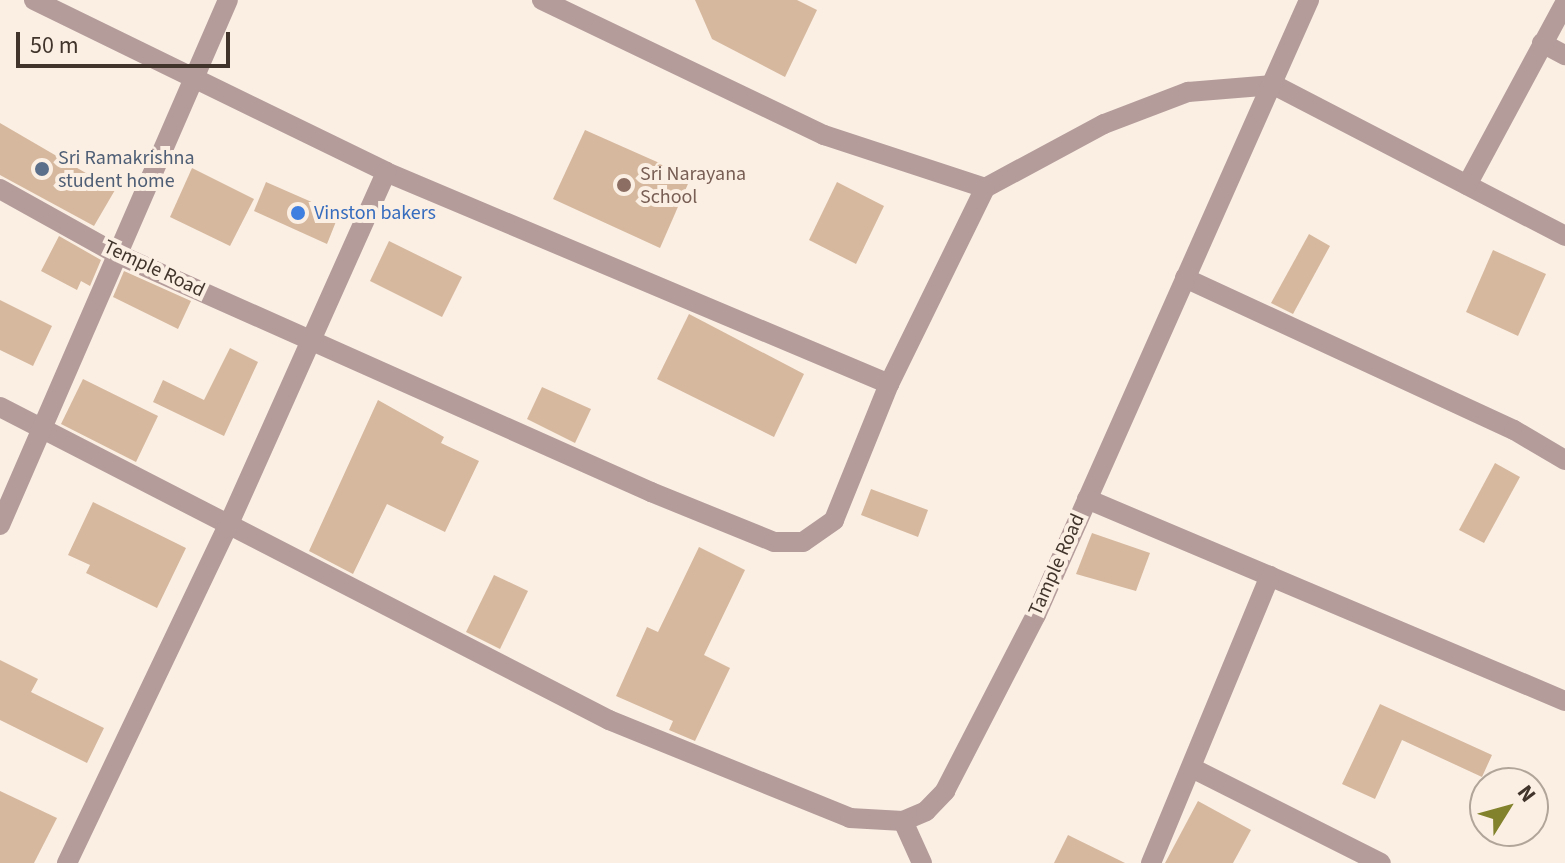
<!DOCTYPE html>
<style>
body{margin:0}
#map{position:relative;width:1565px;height:863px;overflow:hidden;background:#fbefe4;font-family:"Source Sans 3",sans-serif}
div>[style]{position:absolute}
.building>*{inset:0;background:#d6b89e}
.minor>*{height:20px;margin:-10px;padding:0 10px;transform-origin:10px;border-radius:10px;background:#b49c9b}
.dots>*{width:22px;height:22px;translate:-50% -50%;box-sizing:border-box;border:4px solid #fbefe4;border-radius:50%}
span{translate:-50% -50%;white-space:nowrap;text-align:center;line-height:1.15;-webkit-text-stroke:8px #fbefe4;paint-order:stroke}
.service-label{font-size:20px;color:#4e5e75}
.left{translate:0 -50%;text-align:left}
.education-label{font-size:20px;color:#785e54}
.shop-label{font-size:20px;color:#366cbe}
.street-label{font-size:20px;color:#41352b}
.north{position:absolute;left:1469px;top:767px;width:80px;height:80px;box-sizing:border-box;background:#fbefe4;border:2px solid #b1a59a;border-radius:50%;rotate:53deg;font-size:22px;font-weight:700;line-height:32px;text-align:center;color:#41352b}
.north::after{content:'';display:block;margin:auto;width:28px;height:36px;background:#81822b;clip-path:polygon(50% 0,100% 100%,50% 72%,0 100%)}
.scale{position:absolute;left:16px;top:32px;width:214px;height:36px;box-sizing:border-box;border:4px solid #41352b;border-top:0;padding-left:10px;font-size:24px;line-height:28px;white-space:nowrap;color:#41352b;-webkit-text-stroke:6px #fbefe4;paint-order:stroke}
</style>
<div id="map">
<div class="building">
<i style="clip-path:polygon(695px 0,797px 0,817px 10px,785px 77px,712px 39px)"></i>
<i style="clip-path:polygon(0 123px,115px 190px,94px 226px,0 175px)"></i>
<i style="clip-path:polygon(585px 130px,691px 177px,660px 248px,553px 199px)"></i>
<i style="clip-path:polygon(192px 168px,254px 199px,230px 246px,170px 217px)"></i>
<i style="clip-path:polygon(266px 182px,339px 214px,327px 244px,254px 211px)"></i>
<i style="clip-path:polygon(837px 182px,884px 206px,856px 264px,809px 240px)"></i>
<i style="clip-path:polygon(1309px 234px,1330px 246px,1293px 314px,1271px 303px)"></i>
<i style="clip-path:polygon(59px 236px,101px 260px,90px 286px,81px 281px,77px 290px,41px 271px)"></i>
<i style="clip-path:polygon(389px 241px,462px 277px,442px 317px,370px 281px)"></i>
<i style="clip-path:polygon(1493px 250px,1546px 274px,1518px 336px,1466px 312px)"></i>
<i style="clip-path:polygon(124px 271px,191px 301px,178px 329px,113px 297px)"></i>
<i style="clip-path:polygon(0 300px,52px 326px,33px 366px,0 350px)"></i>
<i style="clip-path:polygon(689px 314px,804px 374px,774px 437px,657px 379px)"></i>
<i style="clip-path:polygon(230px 348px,258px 362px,224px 436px,153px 402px,163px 380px,204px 400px)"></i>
<i style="clip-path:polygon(83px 379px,158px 416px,136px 462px,61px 424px)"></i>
<i style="clip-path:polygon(542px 387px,591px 409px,575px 443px,527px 419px)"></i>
<i style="clip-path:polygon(378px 400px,444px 437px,441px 443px,479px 461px,445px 532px,387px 504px,353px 574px,309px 551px)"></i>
<i style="clip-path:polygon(1495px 463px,1520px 477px,1484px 543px,1459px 530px)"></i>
<i style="clip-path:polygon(871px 489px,928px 510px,918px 537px,861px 515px)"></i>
<i style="clip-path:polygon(93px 502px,186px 548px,157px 608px,86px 573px,90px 565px,68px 555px)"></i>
<i style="clip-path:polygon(1092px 533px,1150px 553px,1136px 591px,1076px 574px)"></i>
<i style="clip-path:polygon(699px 547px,745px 570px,704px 655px,730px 668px,695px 741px,669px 730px,673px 721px,616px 696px,647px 627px,658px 632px)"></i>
<i style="clip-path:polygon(494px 575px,528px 591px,500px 649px,466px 632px)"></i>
<i style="clip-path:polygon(0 660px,38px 679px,31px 692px,104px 728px,87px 763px,0 720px)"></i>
<i style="clip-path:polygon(1380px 704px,1492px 755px,1482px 777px,1402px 740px,1375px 799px,1342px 784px)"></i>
<i style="clip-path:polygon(0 791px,57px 818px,34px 863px,0 863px)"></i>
<i style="clip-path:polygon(1198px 801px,1251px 830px,1233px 863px,1165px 863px)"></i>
<i style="clip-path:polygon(1068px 835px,1125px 863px,1054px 863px)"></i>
</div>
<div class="minor">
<i style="left:34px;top:0;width:392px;rotate:26deg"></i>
<i style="left:386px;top:172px;width:546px;rotate:22.85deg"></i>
<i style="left:542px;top:0;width:313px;rotate:25.6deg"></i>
<i style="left:824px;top:135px;width:169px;rotate:18.2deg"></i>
<i style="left:985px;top:188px;width:135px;rotate:-28.3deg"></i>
<i style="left:1104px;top:124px;width:90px;rotate:-20.9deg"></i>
<i style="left:1188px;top:92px;width:86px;rotate:-4.7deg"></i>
<i style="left:1274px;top:85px;width:328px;rotate:27.4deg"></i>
<i style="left:1542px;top:43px;width:26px;rotate:28deg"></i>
<i style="left:1467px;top:185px;width:207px;rotate:-61.7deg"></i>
<i style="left:0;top:189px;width:134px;rotate:29.1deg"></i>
<i style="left:117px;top:254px;width:585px;rotate:24.02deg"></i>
<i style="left:651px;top:492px;width:133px;rotate:22.1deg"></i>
<i style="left:774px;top:542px;width:29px"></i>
<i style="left:803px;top:542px;width:38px;rotate:-35deg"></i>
<i style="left:834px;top:520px;width:147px;rotate:-68deg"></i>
<i style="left:889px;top:384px;width:218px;rotate:-63.9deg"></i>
<i style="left:1185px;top:278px;width:362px;rotate:24.8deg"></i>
<i style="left:1514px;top:430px;width:59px;rotate:30.5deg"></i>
<i style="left:0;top:407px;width:685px;rotate:27.2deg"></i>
<i style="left:609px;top:720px;width:260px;rotate:22.1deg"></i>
<i style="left:850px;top:818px;width:53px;rotate:3.2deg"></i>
<i style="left:903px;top:821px;width:25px;rotate:-23deg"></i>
<i style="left:926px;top:811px;width:28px;rotate:-46deg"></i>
<i style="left:945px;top:791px;width:198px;rotate:-62.7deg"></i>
<i style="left:1036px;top:615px;width:673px;rotate:-66.06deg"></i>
<i style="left:1087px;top:499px;width:519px;rotate:22.91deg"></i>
<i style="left:0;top:525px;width:572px;rotate:-66.53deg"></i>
<i style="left:1194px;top:769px;width:209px;rotate:26.7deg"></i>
<i style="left:903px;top:821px;width:46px;rotate:65.7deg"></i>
<i style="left:67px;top:863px;width:371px;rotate:-64.5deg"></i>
<i style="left:227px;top:528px;width:390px;rotate:-65.9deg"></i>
<i style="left:1151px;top:863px;width:311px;rotate:-67.5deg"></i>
</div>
<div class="dots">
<i style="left:42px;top:169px;background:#5c6f8a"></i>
<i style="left:624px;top:185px;background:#8d6e63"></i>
<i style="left:298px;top:213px;background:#3f7fe0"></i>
</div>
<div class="service-label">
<span class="left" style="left:58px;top:170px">Sri Ramakrishna<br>student home</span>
</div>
<div class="education-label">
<span class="left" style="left:640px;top:186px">Sri Narayana<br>School</span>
</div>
<div class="shop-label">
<span class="left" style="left:314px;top:213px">Vinston bakers</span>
</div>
<div class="street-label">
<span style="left:154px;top:269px;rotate:25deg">Temple Road</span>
<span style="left:1057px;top:565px;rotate:-66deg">Tample Road</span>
</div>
<div class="north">N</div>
<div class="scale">50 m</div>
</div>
